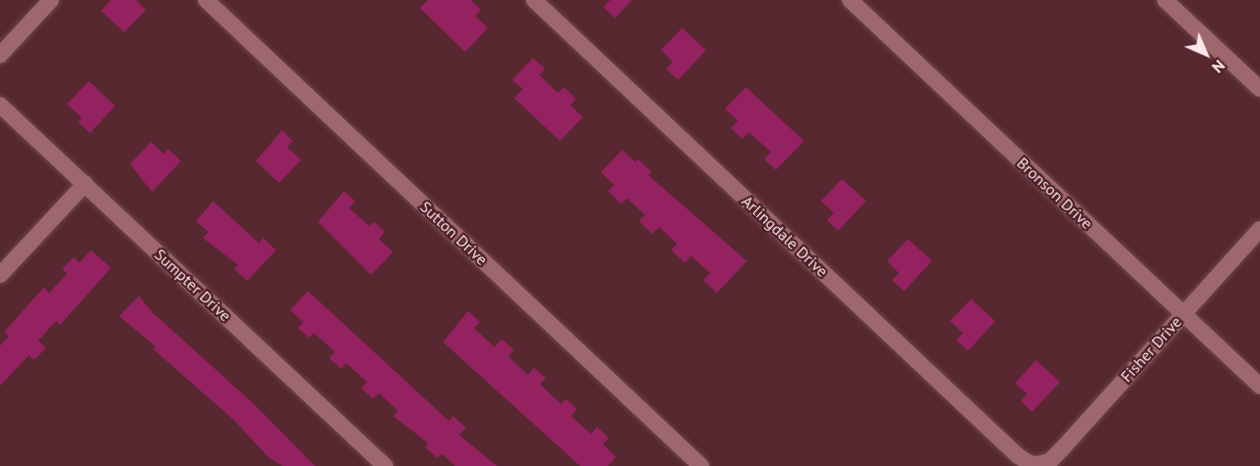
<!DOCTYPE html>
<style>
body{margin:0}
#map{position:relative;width:1260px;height:466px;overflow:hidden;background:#57282f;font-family:"PT Sans",sans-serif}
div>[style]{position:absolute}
.building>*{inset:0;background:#942160}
.roads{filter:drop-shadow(0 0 2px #6c474e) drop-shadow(0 0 2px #6c474e)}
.street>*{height:16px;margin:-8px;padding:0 8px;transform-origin:8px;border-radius:8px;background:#9d676d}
span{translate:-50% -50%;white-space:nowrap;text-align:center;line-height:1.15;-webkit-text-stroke:4.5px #4c1d25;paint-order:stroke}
.street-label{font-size:16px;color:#fce8ea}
.north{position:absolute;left:1176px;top:24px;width:60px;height:60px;-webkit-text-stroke:4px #4c1d25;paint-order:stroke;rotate:135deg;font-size:16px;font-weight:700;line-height:24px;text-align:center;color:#fce8ea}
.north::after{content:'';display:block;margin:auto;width:21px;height:27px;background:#fce8ea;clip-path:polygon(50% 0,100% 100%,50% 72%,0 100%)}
</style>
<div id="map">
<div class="building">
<i style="clip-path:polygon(111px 0,136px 0,146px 10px,124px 32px,101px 11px)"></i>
<i style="clip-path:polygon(428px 0,471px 0,481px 10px,475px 16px,488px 28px,465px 52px,420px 8px)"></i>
<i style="clip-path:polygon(610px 0,632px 0,615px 18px,603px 7px)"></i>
<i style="clip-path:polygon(682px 28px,706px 50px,678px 80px,666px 69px,673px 62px,661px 50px)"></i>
<i style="clip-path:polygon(533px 58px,545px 69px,539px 75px,558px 93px,564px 87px,576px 99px,570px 105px,583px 117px,560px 141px,514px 98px,523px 89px,512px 80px)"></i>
<i style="clip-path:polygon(89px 81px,115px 106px,90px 133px,78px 122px,82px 118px,67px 104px)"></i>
<i style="clip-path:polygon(746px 87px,804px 141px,776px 170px,764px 159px,771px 152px,749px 132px,742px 139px,731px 128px,738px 121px,725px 109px)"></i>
<i style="clip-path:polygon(282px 130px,293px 141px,287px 147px,301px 160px,279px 183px,256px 161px)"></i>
<i style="clip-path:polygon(151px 142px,164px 154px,168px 149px,181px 161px,152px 192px,130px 164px)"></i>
<i style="clip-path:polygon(622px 150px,635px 162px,638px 159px,652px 172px,648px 175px,747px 261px,717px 293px,703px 280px,710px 273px,691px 256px,685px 263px,671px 250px,677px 244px,659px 227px,652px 234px,639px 221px,645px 215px,627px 198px,621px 204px,608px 191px,614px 185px,601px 172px)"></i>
<i style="clip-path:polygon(842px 179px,866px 201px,838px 231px,827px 220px,834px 213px,821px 201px)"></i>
<i style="clip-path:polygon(344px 191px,355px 201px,349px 208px,369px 226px,374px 222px,385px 232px,379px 239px,393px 252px,371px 275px,318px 222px)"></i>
<i style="clip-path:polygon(213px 201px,259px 243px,263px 238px,276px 250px,247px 281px,234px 269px,238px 265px,203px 238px,208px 232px,196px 221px)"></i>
<i style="clip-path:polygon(908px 239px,932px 261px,904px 291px,892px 280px,899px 273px,887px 261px)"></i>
<i style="clip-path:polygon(91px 250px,111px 268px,60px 325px,56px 321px,38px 341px,46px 348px,34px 360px,29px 355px,0 386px,0 346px,9px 336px,4px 332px,44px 287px,49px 293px,67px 274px,62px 269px,74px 257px,79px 263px)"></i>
<i style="clip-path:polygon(308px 291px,449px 421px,453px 416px,466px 428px,459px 435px,497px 466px,455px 466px,442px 454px,437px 458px,425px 447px,428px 443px,393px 416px,398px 411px,379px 393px,373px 399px,361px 388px,367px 382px,346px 363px,341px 369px,329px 358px,335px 352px,314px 333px,309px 338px,298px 328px,303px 322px,290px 310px)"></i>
<i style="clip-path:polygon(139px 296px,152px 312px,256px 406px,315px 466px,282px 466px,267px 456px,234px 420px,153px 349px,155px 346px,119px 316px)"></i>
<i style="clip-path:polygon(971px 299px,995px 321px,968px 351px,956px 340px,963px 333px,950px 321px)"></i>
<i style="clip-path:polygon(468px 311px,480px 322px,474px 328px,494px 347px,502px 339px,514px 350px,508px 356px,528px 375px,534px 368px,546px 378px,540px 384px,561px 404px,566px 399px,577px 409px,571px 416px,591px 434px,597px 427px,609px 438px,603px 444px,616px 457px,608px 466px,580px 466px,443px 342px)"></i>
<i style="clip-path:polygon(1036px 360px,1060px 382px,1032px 412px,1021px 401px,1027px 394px,1015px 383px)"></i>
</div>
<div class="roads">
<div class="street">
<i style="left:206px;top:0;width:680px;rotate:43.27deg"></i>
<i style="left:534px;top:0;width:665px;rotate:43.29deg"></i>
<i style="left:1018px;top:456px;width:17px;rotate:31deg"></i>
<i style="left:1033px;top:465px;width:17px;rotate:-13deg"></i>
<i style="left:1050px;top:461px;width:16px;rotate:-45deg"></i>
<i style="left:1061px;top:450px;width:297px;rotate:-48deg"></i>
<i style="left:850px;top:0;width:563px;rotate:43.27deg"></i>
<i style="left:1165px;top:0;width:130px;rotate:43.1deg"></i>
<i style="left:0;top:55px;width:75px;rotate:-47.2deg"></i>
<i style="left:0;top:105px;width:528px;rotate:43.16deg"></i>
<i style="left:0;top:275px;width:125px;rotate:-47deg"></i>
</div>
</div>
<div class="street-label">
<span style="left:1055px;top:193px;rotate:43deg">Bronson Drive</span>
<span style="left:454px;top:233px;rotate:43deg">Sutton Drive</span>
<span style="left:785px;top:236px;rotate:43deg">Arlingdale Drive</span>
<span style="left:193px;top:285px;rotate:43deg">Sumpter Drive</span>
<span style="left:1151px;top:349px;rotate:-48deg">Fisher Drive</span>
</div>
<div class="north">N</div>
</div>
